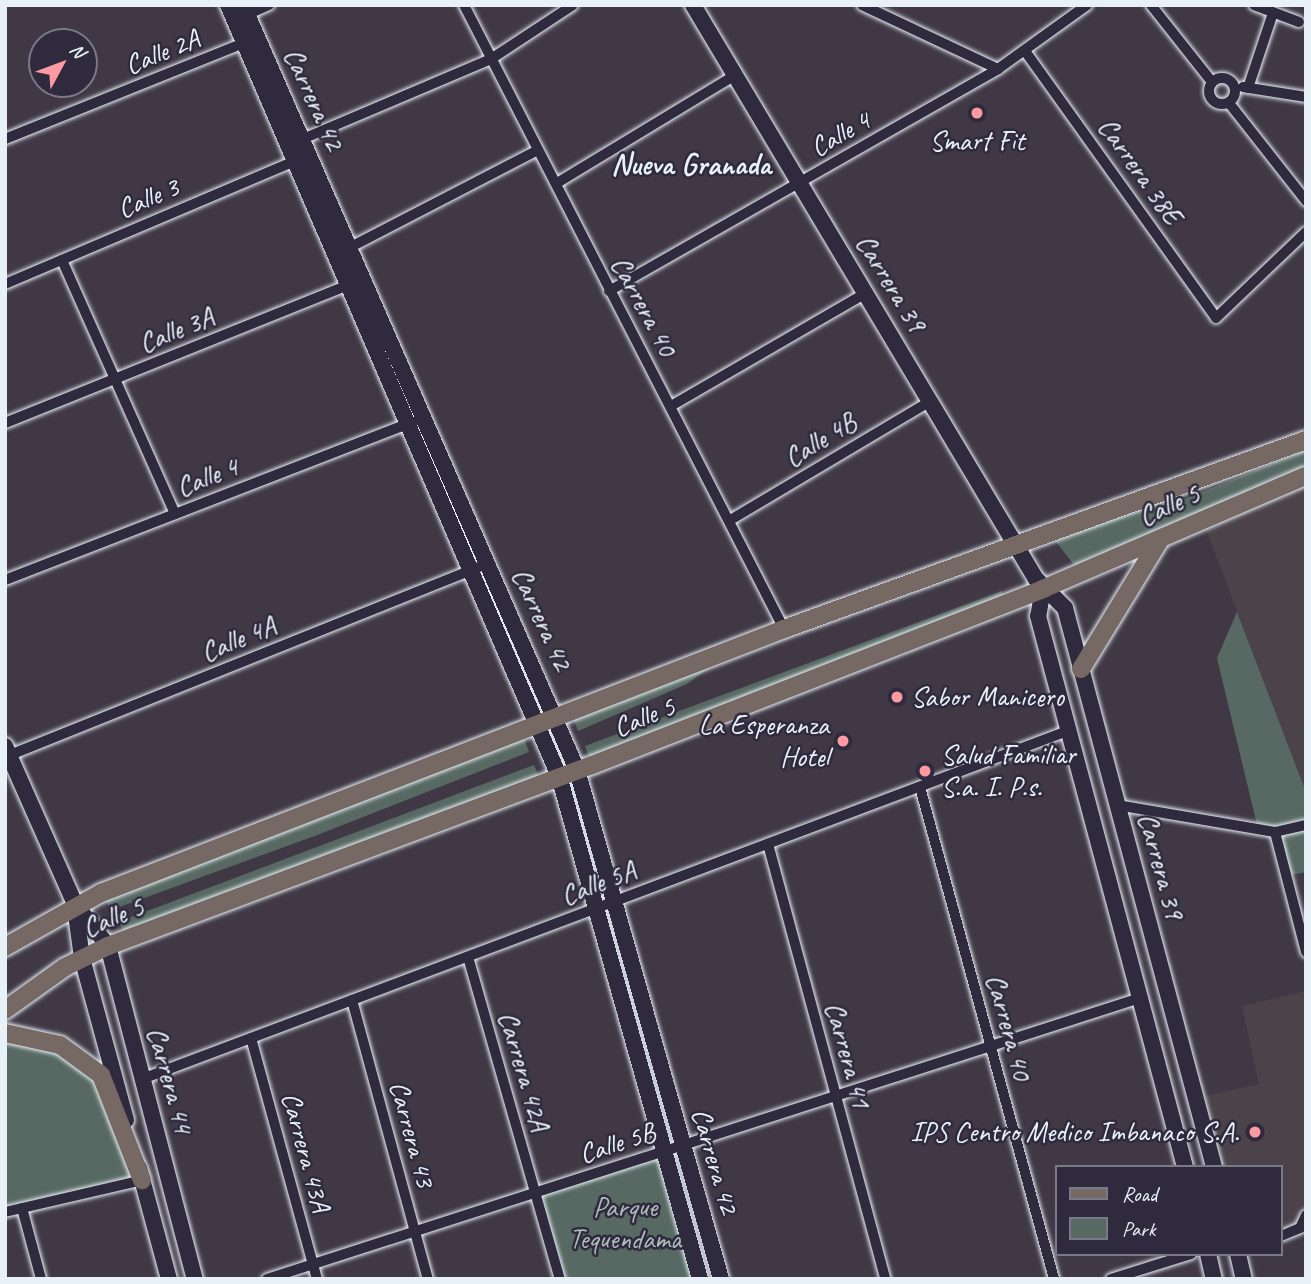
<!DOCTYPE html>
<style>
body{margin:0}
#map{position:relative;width:1311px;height:1284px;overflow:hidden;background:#403945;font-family:Caveat,sans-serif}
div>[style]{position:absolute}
.built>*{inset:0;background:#4c434a}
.green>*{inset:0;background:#576962}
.roads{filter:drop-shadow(0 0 2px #e8f1f8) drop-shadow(0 0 2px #e8f1f8)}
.street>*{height:10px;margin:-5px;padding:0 5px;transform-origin:5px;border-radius:5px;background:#2f2a3d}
.street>.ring{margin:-5px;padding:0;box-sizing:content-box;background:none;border:10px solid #2f2a3d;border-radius:50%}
.secondary>*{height:16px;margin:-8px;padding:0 8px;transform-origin:8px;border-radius:8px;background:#2f2a3d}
.primary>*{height:18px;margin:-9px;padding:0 9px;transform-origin:9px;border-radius:9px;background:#766964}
.dots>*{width:19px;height:19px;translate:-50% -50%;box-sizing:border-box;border:4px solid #2f2a3d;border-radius:50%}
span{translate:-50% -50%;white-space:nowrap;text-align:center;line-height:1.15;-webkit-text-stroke:5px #2f2a3d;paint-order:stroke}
.street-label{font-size:28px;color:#e8f1f8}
.poi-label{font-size:28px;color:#e8f1f8}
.left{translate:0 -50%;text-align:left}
.right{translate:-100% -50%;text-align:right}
.park-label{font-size:28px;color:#aebbbc}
.neighbourhood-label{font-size:30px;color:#e8f1f8;font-weight:700}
.frame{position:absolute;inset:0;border:7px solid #e8f1f8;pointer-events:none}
.legend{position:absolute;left:1055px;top:1165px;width:228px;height:91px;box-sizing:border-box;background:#2f2a3d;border:2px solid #797a88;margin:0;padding:9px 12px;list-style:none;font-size:21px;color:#e8f1f8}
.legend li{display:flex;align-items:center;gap:14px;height:35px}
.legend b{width:35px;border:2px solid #797a88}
.north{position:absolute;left:28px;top:28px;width:70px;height:70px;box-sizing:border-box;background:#2f2a3d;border:2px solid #797a88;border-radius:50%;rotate:49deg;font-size:19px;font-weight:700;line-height:28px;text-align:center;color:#e8f1f8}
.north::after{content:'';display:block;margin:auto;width:24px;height:32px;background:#ff9aa2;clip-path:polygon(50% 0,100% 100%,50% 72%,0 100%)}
</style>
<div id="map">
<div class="built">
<i style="clip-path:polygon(1306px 476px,1306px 792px,1202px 519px)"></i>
<i style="clip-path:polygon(1306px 991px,1306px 1215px,1300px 1228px,1281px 1236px,1281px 1167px,1214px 1167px,1196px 1098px,1259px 1084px,1242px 1006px)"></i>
</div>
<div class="green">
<i style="clip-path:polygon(1306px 450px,1306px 467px,1074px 565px,1050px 534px,1180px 488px,1160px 509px)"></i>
<i style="clip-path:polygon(1002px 591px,1005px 600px,592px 765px,585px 746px)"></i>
<i style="clip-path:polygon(1237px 612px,1306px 792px,1306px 872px,1287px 876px,1275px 832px,1258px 829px,1217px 658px)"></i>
<i style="clip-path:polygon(735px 649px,687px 684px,578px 731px,571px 713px)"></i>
<i style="clip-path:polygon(521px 730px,529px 752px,312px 837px,111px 910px,101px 893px)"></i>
<i style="clip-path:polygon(534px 765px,541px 782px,128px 938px,118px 922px)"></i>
<i style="clip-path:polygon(5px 1033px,89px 1063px,142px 1180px,5px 1212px)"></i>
<i style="clip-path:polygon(664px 1151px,700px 1279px,560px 1279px,535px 1193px)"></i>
</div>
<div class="roads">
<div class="street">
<i style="left:464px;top:5px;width:701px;rotate:62.85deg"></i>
<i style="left:862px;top:5px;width:150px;rotate:25.2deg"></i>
<i style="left:1151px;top:5px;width:98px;rotate:51.6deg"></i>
<i style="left:1254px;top:5px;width:48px;rotate:20.7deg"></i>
<i style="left:242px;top:17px;width:30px;rotate:-24deg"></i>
<i style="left:1025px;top:51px;width:328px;rotate:54.4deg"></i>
<i style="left:1216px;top:318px;width:124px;rotate:-43.7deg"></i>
<i class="ring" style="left:1209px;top:78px;width:16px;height:16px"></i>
<i style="left:1243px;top:87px;width:64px;rotate:9deg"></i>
<i style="left:1248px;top:88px;width:79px;rotate:-71.6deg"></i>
<i style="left:1229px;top:103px;width:125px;rotate:51.8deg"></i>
<i style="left:5px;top:139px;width:263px;rotate:-21.9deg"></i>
<i style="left:298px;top:141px;width:210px;rotate:-23deg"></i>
<i style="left:491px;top:59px;width:98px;rotate:-33.4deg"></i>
<i style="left:557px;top:183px;width:208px;rotate:-31.2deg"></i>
<i style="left:345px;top:250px;width:217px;rotate:-27.4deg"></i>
<i style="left:62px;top:260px;width:278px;rotate:66deg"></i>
<i style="left:5px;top:284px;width:319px;rotate:-23deg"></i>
<i style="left:609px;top:291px;width:448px;rotate:-29.7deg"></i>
<i style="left:998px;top:69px;width:110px;rotate:-35.7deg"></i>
<i style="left:671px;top:406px;width:225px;rotate:-30.1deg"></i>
<i style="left:5px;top:423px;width:375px;rotate:-21.9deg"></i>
<i style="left:732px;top:519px;width:231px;rotate:-30.7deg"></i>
<i style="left:5px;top:580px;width:437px;rotate:-21.2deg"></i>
<i style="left:5px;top:757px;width:521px;rotate:-21.84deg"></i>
<i style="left:920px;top:787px;width:510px;rotate:74.76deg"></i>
<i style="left:1117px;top:805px;width:160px;rotate:9.7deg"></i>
<i style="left:1275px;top:832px;width:32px;rotate:-13deg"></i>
<i style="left:1275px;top:832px;width:124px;rotate:75.5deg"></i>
<i style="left:768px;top:844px;width:450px;rotate:74.9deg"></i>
<i style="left:468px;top:957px;width:335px;rotate:74.1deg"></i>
<i style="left:352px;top:1000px;width:289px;rotate:74.8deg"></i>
<i style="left:251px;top:1038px;width:250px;rotate:74.7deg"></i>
<i style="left:142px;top:1079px;width:991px;rotate:-20.61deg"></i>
<i style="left:22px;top:1208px;width:73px;rotate:75deg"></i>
<i style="left:5px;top:1212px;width:141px;rotate:-13.1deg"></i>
<i style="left:1281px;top:1236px;width:21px;rotate:-23deg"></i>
<i style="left:1300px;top:1228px;width:14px;rotate:-65deg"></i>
<i style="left:267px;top:1279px;width:917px;rotate:-17.84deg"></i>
<i style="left:1111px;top:1279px;width:84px;rotate:-17.4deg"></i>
</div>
<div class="secondary">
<i style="left:228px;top:5px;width:839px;rotate:66.77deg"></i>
<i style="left:559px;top:776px;width:522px;rotate:74.34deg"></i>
<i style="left:243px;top:5px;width:835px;rotate:66.41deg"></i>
<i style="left:577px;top:770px;width:529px;rotate:74.2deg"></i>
<i style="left:693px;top:5px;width:669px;rotate:59.14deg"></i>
<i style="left:1036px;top:579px;width:41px;rotate:45deg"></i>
<i style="left:1065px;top:608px;width:579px;rotate:75.07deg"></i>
<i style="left:1043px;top:589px;width:27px;rotate:100deg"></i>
<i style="left:1038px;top:616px;width:570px;rotate:75.06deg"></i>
<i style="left:5px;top:746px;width:173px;rotate:66.1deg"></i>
<i style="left:75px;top:904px;width:53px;rotate:51.8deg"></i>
<i style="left:108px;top:946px;width:344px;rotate:75.4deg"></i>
<i style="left:75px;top:907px;width:51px;rotate:82.2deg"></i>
<i style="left:82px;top:958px;width:168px;rotate:74.8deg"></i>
<i style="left:139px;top:1168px;width:115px;rotate:74.9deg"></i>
<i style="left:1208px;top:1254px;width:26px;rotate:77deg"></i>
<i style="left:1238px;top:1254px;width:26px;rotate:77deg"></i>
</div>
<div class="primary">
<i style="left:1081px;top:669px;width:150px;rotate:-58.6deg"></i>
<i style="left:5px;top:947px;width:110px;rotate:-29.4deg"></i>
<i style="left:101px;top:893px;width:732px;rotate:-21.13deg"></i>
<i style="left:784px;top:629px;width:555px;rotate:-19.9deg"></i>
<i style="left:5px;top:1010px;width:74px;rotate:-35.6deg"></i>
<i style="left:65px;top:967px;width:48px;rotate:-26deg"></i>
<i style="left:108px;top:946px;width:517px;rotate:-20.5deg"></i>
<i style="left:592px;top:765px;width:484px;rotate:-21.3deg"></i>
<i style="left:1043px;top:589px;width:286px;rotate:-23.3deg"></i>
<i style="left:5px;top:1033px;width:56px;rotate:12.3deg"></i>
<i style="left:60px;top:1045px;width:51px;rotate:36.2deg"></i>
<i style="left:101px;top:1075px;width:113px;rotate:68.7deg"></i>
</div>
</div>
<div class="dots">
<i style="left:977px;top:113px;background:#ff9aa2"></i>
<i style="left:897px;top:697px;background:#ff9aa2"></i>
<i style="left:843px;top:741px;background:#ff9aa2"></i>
<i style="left:925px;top:771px;background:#ff9aa2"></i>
<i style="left:1255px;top:1132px;background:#ff9aa2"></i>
</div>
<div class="street-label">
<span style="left:162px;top:52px;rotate:-22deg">Calle 2A</span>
<span style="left:314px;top:99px;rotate:66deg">Carrera 42</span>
<span style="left:840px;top:134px;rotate:-30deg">Calle 4</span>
<span style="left:1140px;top:171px;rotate:55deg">Carrera 38E</span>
<span style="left:148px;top:198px;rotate:-23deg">Calle 3</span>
<span style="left:891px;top:283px;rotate:59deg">Carrera 39</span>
<span style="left:644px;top:306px;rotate:62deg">Carrera 40</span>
<span style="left:176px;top:330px;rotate:-22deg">Calle 3A</span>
<span style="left:820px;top:440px;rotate:-31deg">Calle 4B</span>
<span style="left:207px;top:477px;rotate:-21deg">Calle 4</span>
<span style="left:1169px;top:505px;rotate:-24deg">Calle 5</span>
<span style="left:542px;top:619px;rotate:66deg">Carrera 42</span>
<span style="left:238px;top:639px;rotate:-22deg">Calle 4A</span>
<span style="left:644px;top:717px;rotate:-22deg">Calle 5</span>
<span style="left:1161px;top:866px;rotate:75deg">Carrera 39</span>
<span style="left:598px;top:883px;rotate:-21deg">Calle 5A</span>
<span style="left:113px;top:917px;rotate:-22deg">Calle 5</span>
<span style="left:1009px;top:1027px;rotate:75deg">Carrera 40</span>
<span style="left:848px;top:1055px;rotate:75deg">Carrera 41</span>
<span style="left:524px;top:1071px;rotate:74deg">Carrera 42A</span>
<span style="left:170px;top:1080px;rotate:75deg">Carrera 44</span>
<span style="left:412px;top:1134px;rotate:75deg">Carrera 43</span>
<span style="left:617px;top:1143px;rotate:-18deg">Calle 5B</span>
<span style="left:306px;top:1152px;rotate:75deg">Carrera 43A</span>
<span style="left:715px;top:1161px;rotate:74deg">Carrera 42</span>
</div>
<div class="poi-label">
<span style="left:977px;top:141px">Smart Fit</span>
<span class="left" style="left:911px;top:697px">Sabor Manicero</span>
<span class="right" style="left:829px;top:741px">La Esperanza<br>Hotel</span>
<span class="left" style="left:941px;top:771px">Salud Familiar<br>S.a. I. P.s.</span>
<span class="right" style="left:1239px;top:1132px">IPS Centro Medico Imbanaco S.A.</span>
</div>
<div class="park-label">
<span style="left:625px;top:1223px">Parque<br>Tequendama</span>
</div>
<div class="neighbourhood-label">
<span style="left:691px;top:164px">Nueva Granada</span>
</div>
<div class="frame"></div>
<ul class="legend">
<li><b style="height:9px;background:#766964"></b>Road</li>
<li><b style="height:19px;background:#576962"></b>Park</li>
</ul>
<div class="north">N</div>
</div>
